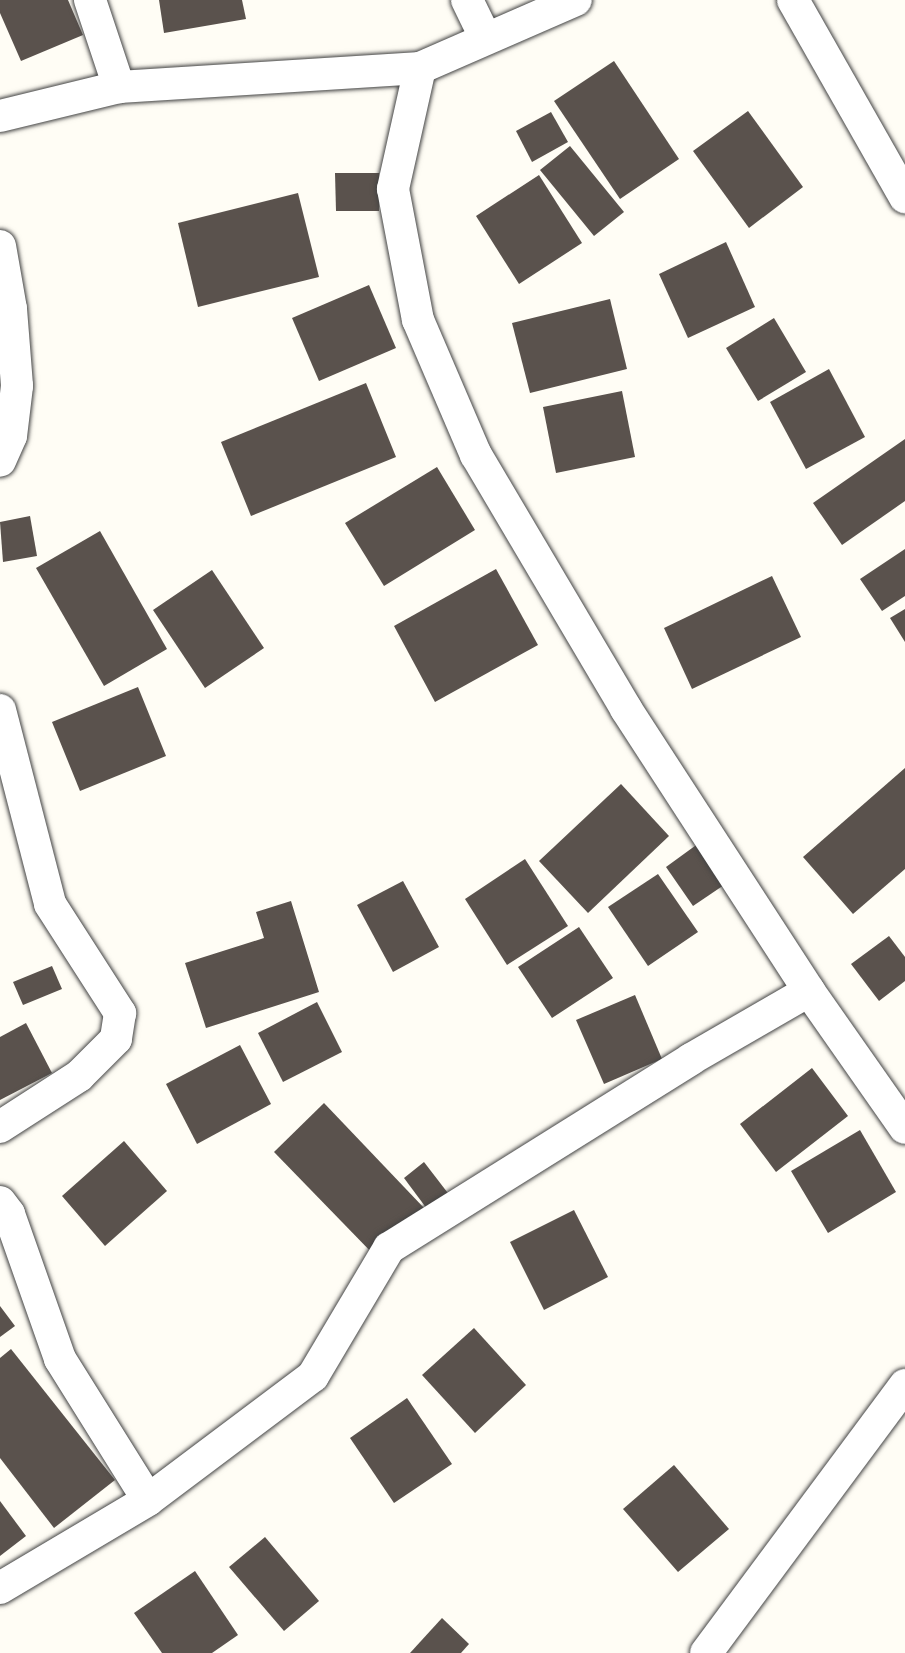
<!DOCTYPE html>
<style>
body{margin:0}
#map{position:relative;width:905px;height:1653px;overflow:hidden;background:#fffdf5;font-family:"Libre Baskerville",serif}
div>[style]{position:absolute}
.building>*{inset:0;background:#5a524d}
.roads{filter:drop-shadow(0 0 2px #444) drop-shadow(0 0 2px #444)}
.minor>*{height:32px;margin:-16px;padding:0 16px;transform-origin:16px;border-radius:16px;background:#fff}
span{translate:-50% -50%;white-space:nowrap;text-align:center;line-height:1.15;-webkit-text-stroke:8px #fff;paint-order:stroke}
</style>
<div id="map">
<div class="building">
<i style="clip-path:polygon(0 0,68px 0,83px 35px,21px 61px,0 13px)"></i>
<i style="clip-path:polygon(159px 0,242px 0,246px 19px,164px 33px)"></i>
<i style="clip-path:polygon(614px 61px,679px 159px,620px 199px,554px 101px)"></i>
<i style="clip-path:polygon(748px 111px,803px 187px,749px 228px,693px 151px)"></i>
<i style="clip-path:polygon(551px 112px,568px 142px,532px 162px,516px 131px)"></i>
<i style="clip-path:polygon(570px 146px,624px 212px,594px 236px,540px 170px)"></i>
<i style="clip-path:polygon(335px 173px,379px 173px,379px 211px,336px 211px)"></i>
<i style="clip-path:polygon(539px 175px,582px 243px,519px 284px,476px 216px)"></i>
<i style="clip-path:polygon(298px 193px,319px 277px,198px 307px,178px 223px)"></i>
<i style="clip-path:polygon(726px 242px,755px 307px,688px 338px,659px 274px)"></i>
<i style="clip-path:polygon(369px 285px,396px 348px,319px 381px,292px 318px)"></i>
<i style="clip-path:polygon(610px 299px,627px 369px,530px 393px,512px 323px)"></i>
<i style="clip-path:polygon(774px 318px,806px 372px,758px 401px,726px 348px)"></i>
<i style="clip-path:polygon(829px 369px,865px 437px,806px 469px,770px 402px)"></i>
<i style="clip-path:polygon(366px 383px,396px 457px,251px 516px,221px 442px)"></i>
<i style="clip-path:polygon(622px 391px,635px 457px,556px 473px,543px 407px)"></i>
<i style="clip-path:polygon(905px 439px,905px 501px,842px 545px,813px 503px)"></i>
<i style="clip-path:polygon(437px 467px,475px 530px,384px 586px,345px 523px)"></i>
<i style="clip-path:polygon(30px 516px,37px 556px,3px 562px,0 522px)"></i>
<i style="clip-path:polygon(100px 531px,167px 649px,104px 686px,36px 568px)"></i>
<i style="clip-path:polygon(905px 549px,905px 596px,882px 611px,860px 579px)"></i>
<i style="clip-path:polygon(496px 569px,538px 645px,435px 702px,394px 626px)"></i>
<i style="clip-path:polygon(212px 570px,264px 648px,205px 688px,153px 610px)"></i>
<i style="clip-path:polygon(772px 576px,801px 637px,692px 689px,664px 628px)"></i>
<i style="clip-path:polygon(905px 609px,905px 642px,890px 618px)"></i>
<i style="clip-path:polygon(138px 687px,166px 756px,80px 791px,52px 722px)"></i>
<i style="clip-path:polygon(905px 768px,905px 869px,853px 914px,803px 857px)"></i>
<i style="clip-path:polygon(621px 784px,669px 836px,588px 913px,539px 861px)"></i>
<i style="clip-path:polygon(699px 843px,727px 883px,693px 906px,666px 867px)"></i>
<i style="clip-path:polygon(525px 859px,568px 926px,507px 965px,465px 899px)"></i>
<i style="clip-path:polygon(658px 874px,698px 932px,648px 966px,608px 907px)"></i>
<i style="clip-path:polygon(403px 881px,439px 947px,393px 972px,357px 905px)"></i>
<i style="clip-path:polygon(291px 901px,319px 992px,206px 1028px,185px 963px,264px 938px,256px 912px)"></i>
<i style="clip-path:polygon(579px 927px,613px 978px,552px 1018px,518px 967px)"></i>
<i style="clip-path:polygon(889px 936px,905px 957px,905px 981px,879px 1001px,851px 964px)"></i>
<i style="clip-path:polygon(52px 966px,62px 989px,23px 1005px,13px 982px)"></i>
<i style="clip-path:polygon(635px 995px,662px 1059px,604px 1084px,576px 1020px)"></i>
<i style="clip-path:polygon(317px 1002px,342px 1052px,283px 1082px,258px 1033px)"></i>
<i style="clip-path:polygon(26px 1023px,52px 1073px,0 1100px,0 1037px)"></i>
<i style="clip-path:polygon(240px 1045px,271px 1104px,197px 1144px,166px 1084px)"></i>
<i style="clip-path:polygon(812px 1068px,848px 1116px,776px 1172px,740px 1124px)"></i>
<i style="clip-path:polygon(324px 1103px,425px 1209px,376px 1257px,274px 1152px)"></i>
<i style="clip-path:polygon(860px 1130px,896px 1192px,828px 1233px,791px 1171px)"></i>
<i style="clip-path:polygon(124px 1141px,167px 1191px,105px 1246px,62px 1196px)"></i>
<i style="clip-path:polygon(424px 1162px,454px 1201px,433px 1217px,404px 1178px)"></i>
<i style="clip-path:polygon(574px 1210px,608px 1277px,544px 1310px,510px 1242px)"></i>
<i style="clip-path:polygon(0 1306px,15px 1326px,0 1337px)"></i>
<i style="clip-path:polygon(474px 1328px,526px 1385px,475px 1433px,422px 1375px)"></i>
<i style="clip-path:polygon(11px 1349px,115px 1480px,54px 1528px,0 1458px,0 1358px)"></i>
<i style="clip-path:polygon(407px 1398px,452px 1464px,394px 1503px,350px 1438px)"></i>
<i style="clip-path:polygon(674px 1465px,729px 1529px,678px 1572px,623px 1509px)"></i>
<i style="clip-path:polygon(0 1501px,26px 1536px,0 1556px)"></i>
<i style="clip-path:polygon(265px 1537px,319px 1601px,284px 1631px,229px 1567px)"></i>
<i style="clip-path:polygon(195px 1571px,238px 1635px,212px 1653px,162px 1653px,134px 1613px)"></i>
<i style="clip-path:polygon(442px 1618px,469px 1644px,461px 1653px,410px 1653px)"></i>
</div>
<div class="roads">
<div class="minor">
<i style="left:90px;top:0;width:92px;rotate:71.6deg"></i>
<i style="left:467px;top:0;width:41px;rotate:64.1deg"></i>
<i style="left:793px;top:0;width:227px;rotate:60.4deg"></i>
<i style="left:420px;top:68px;width:124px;rotate:102.6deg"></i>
<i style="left:393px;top:189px;width:133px;rotate:79.2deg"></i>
<i style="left:418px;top:320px;width:147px;rotate:66.8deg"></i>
<i style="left:476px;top:455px;width:295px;rotate:59.4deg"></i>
<i style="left:626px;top:709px;width:336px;rotate:57deg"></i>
<i style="left:809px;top:991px;width:167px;rotate:55deg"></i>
<i style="left:0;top:116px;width:122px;rotate:-13.7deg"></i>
<i style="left:119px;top:87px;width:302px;rotate:-3.6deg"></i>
<i style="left:420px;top:68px;width:170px;rotate:-23.6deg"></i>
<i style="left:0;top:246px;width:64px;rotate:80.1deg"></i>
<i style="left:11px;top:309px;width:77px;rotate:85.5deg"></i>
<i style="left:17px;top:386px;width:50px;rotate:96.8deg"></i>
<i style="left:11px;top:436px;width:27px;rotate:114deg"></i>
<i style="left:0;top:710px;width:200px;rotate:75.5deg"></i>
<i style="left:50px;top:904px;width:130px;rotate:57.3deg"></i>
<i style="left:120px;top:1013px;width:26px;rotate:99deg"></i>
<i style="left:116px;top:1039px;width:52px;rotate:135deg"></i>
<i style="left:79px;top:1076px;width:94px;rotate:147.2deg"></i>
<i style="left:0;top:1202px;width:15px;rotate:53deg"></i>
<i style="left:9px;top:1214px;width:154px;rotate:70.6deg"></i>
<i style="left:60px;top:1359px;width:166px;rotate:58deg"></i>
<i style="left:0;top:1588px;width:172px;rotate:-30.7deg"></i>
<i style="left:148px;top:1500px;width:206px;rotate:-36.9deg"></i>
<i style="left:313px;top:1376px;width:149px;rotate:-59.3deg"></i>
<i style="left:389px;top:1248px;width:356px;rotate:-32deg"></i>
<i style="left:691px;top:1059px;width:136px;rotate:-30deg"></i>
<i style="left:706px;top:1653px;width:334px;rotate:-53.4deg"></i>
</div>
</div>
</div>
